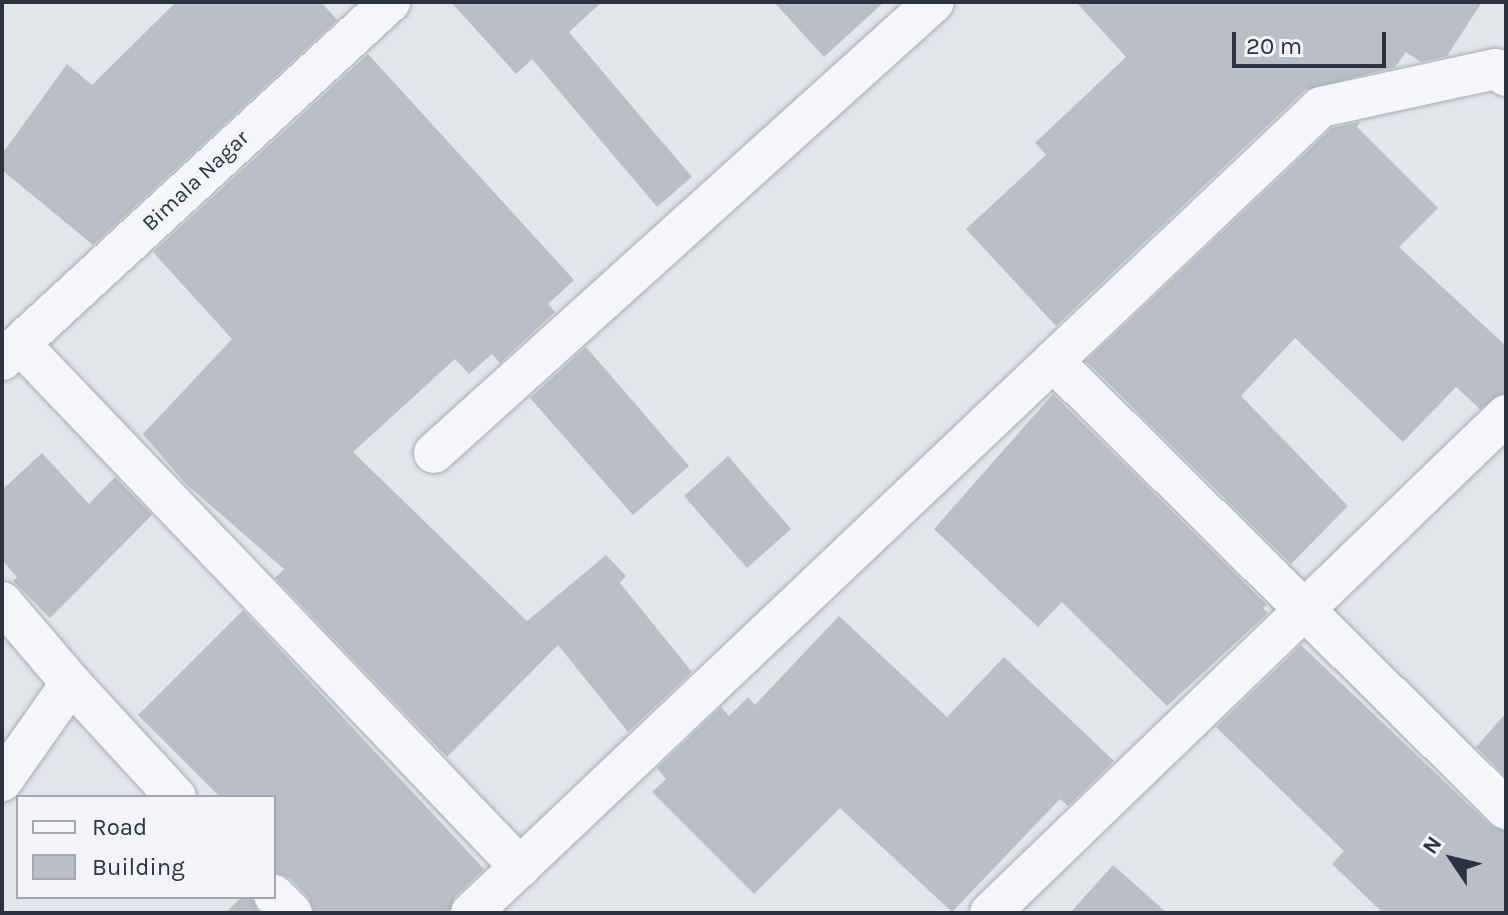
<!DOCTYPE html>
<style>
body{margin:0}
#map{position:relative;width:1508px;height:915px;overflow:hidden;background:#e2e5ea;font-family:Karla,sans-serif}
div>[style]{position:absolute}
.building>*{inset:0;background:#babec7}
.roads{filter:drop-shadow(0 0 2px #a7acb4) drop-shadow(0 0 2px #a7acb4)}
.minor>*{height:40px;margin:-20px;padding:0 20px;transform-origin:20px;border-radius:20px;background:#f5f6f9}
span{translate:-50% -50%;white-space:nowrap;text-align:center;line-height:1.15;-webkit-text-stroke:6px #f2f4f8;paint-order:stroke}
.street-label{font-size:22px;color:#2b3242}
.frame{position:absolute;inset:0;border:4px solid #2b3242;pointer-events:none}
.legend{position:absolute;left:16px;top:795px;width:260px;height:104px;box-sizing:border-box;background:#f2f4f8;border:2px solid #a2a6af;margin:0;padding:10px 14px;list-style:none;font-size:24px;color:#2b3242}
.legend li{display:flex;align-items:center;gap:16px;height:40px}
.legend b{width:40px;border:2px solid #a2a6af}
.north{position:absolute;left:1412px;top:819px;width:80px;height:80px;-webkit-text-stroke:6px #f2f4f8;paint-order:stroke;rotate:305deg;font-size:22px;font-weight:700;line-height:32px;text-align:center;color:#2b3242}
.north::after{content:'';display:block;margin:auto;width:28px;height:36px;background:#2b3242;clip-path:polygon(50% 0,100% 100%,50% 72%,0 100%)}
.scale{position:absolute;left:1232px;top:32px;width:154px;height:36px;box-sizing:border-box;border:4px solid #2b3242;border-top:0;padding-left:10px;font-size:24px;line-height:28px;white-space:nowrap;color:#2b3242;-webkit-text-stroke:6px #f2f4f8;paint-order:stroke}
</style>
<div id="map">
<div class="building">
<i style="clip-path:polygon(176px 2px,321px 2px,337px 20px,93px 245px,2px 170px,2px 154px,67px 64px,92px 85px)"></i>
<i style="clip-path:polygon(451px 2px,602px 2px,569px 32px,692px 177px,657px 207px,532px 59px,516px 74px)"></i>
<i style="clip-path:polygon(774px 2px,884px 2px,824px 57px)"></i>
<i style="clip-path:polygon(1076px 2px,1482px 2px,1447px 56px,1421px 62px,1406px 52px,1395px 67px,1305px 90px,1056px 326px,966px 229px,1046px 155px,1035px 143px,1126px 57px)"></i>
<i style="clip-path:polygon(368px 54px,574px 280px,548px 304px,555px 312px,500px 363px,492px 354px,469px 374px,455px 359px,353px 452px,527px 621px,606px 555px,626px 576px,620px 583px,692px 672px,628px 732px,558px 645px,447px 757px,275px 578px,284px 569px,185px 483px,143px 434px,232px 339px,153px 252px)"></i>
<i style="clip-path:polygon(1360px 122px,1357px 127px,1438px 208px,1399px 247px,1506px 346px,1506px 393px,1480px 409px,1456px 387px,1403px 442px,1295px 338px,1241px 396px,1348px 506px,1291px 564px,1086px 361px,1332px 128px)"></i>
<i style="clip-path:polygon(586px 347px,689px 466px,633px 515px,530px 398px)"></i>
<i style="clip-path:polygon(1053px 394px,1267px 605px,1263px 608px,1268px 613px,1167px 706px,1062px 602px,1038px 627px,934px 529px)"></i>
<i style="clip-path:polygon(42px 453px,89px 504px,115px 477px,152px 515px,50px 618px,13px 581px,17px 577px,2px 560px,2px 490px)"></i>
<i style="clip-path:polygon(728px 456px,791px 529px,747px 568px,684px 496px)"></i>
<i style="clip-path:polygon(243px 610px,484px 869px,455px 897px,449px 913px,314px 913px,308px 897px,290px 878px,274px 873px,274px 797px,220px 797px,138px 715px)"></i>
<i style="clip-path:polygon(839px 616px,947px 717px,1004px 657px,1114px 761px,1068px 806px,1060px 799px,952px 912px,840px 808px,754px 894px,652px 792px,666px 779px,657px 768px,721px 707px,729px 716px,748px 697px,755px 705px)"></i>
<i style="clip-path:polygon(1301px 645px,1490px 825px,1506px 831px,1506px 913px,1383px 913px,1332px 864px,1344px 851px,1216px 727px)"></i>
<i style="clip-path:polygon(1506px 713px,1506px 777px,1476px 747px)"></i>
<i style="clip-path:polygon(1113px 865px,1167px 913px,1070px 913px)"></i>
<i style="clip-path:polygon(242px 897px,252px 897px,259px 913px,225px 913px)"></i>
</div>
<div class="roads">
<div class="minor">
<i style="left:20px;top:344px;width:724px;rotate:46.29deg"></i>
<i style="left:2px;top:360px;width:528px;rotate:-42.7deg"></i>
<i style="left:1053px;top:361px;width:637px;rotate:44.68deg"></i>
<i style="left:434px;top:453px;width:673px;rotate:-42.05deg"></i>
<i style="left:2px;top:602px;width:106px;rotate:49.6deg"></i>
<i style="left:71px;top:683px;width:120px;rotate:125.1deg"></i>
<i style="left:71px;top:683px;width:155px;rotate:47.4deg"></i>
<i style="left:274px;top:895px;width:25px;rotate:45deg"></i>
<i style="left:471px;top:913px;width:1171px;rotate:-43.48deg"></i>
<i style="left:1321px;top:107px;width:179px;rotate:-12.3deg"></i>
<i style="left:1496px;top:69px;width:12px;rotate:35deg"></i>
<i style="left:990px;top:913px;width:717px;rotate:-43.98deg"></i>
</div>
</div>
<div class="street-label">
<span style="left:196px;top:181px;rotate:-43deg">Bimala Nagar</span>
</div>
<div class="frame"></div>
<ul class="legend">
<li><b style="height:10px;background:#f5f6f9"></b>Road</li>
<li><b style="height:22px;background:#babec7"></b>Building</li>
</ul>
<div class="north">N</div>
<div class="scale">20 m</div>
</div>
